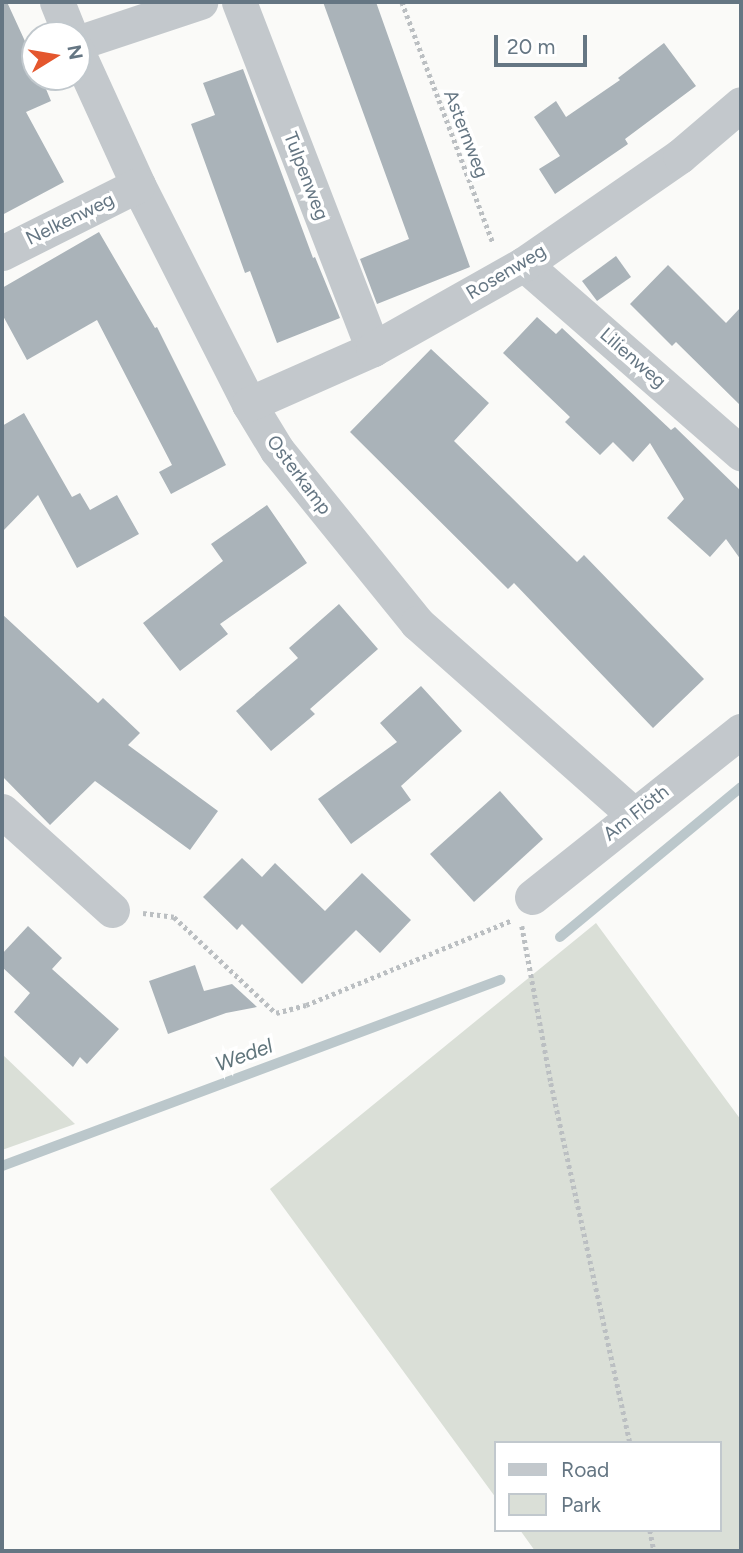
<!DOCTYPE html>
<meta charset="utf-8">
<style>
body{margin:0}
#map{position:relative;width:743px;height:1553px;overflow:hidden;background:#fafaf8;font-family:Figtree,sans-serif}
div>[style]{position:absolute}
.green>*{inset:0;background:#dadfd7}
.stream>*{height:10px;margin:-5px;padding:0 5px;transform-origin:5px;border-radius:5px;background:#bbc7cb}
.building>*{inset:0;background:#aab3b9}
.path>*{height:4.5px;margin-top:-2.25px;transform-origin:0;background:repeating-linear-gradient(90deg,#bbbfc2 0 3.5px,transparent 0 7px)}
.minor>*{height:35px;margin:-17.5px;padding:0 17.5px;transform-origin:17.5px;border-radius:17.5px;background:#c3c8cc}
span{translate:-50% -50%;white-space:nowrap;text-align:center;line-height:1.15;-webkit-text-stroke:7px #fff;paint-order:stroke}
.street-label{font-size:19px;color:#657683}
.water-label{font-size:21px;color:#60757c;font-style:italic}
.frame{position:absolute;inset:0;border:4px solid #657683;pointer-events:none}
.legend{position:absolute;left:494px;top:1441px;width:228px;height:91px;box-sizing:border-box;background:#fff;border:2px solid #c1c8cd;margin:0;padding:9px 12px;list-style:none;font-size:21px;color:#657683}
.legend li{display:flex;align-items:center;gap:14px;height:35px}
.legend b{width:35px;border:2px solid #c1c8cd}
.north{position:absolute;left:21px;top:21px;width:70px;height:70px;box-sizing:border-box;background:#fff;border:2px solid #c1c8cd;border-radius:50%;rotate:79deg;font-size:19px;font-weight:700;line-height:28px;text-align:center;color:#657683}
.north::after{content:'';display:block;margin:auto;width:24px;height:32px;background:#e4572e;clip-path:polygon(50% 0,100% 100%,50% 72%,0 100%)}
.scale{position:absolute;left:494px;top:35px;width:93px;height:32px;box-sizing:border-box;border:4px solid #657683;border-top:0;padding-left:9px;font-size:21px;line-height:24px;white-space:nowrap;color:#657683;-webkit-text-stroke:5px #fff;paint-order:stroke}
</style>
<div id="map">
<div class="green">
<i style="clip-path:polygon(596px 923px,741px 1120px,741px 1551px,535px 1551px,520px 1530px,720px 1530px,720px 1443px,496px 1443px,496px 1498px,270px 1189px)"></i>
<i style="clip-path:polygon(2px 1054px,75px 1124px,2px 1150px)"></i>
</div>
<div class="stream">
<i style="left:560px;top:937px;width:235px;rotate:-39.6deg"></i>
<i style="left:2px;top:1166px;width:532px;rotate:-20.48deg"></i>
</div>
<div class="building">
<i style="clip-path:polygon(2px 2px,7px 2px,35px 63px,35px 77px,41px 77px,51px 101px,26px 112px,64px 182px,2px 215px)"></i>
<i style="clip-path:polygon(323px 2px,376px 2px,470px 267px,377px 304px,360px 259px,409px 239px)"></i>
<i style="clip-path:polygon(664px 43px,696px 86px,625px 139px,628px 144px,555px 194px,539px 169px,560px 156px,534px 117px,556px 101px,566px 117px,620px 80px,618px 78px)"></i>
<i style="clip-path:polygon(243px 69px,313px 258px,315px 257px,340px 318px,277px 343px,250px 271px,245px 273px,191px 124px,215px 115px,203px 83px)"></i>
<i style="clip-path:polygon(99px 232px,155px 328px,157px 327px,226px 465px,171px 494px,159px 472px,172px 465px,97px 320px,27px 360px,2px 314px,2px 288px)"></i>
<i style="clip-path:polygon(616px 256px,631px 277px,597px 301px,582px 281px)"></i>
<i style="clip-path:polygon(668px 265px,726px 323px,741px 307px,741px 406px,676px 342px,672px 346px,630px 304px)"></i>
<i style="clip-path:polygon(537px 317px,556px 334px,562px 328px,671px 430px,675px 427px,741px 491px,741px 560px,726px 539px,710px 557px,667px 518px,684px 499px,650px 443px,633px 462px,613px 442px,600px 455px,565px 422px,570px 417px,503px 353px)"></i>
<i style="clip-path:polygon(431px 349px,489px 403px,454px 441px,577px 562px,584px 555px,704px 679px,653px 728px,514px 583px,508px 589px,350px 432px)"></i>
<i style="clip-path:polygon(24px 413px,72px 497px,80px 493px,90px 510px,117px 495px,139px 534px,77px 568px,38px 495px,2px 532px,2px 426px)"></i>
<i style="clip-path:polygon(267px 505px,307px 563px,220px 624px,228px 634px,180px 671px,143px 623px,223px 561px,211px 544px)"></i>
<i style="clip-path:polygon(339px 604px,378px 649px,310px 709px,315px 714px,271px 751px,236px 711px,298px 658px,289px 648px)"></i>
<i style="clip-path:polygon(2px 614px,98px 703px,103px 698px,140px 733px,128px 745px,218px 811px,190px 850px,95px 781px,50px 825px,2px 776px)"></i>
<i style="clip-path:polygon(421px 686px,462px 731px,401px 786px,411px 800px,351px 844px,318px 799px,397px 742px,380px 723px)"></i>
<i style="clip-path:polygon(500px 791px,543px 839px,474px 902px,430px 854px)"></i>
<i style="clip-path:polygon(242px 858px,262px 877px,275px 863px,325px 911px,362px 873px,411px 920px,380px 953px,356px 930px,302px 984px,242px 924px,237px 930px,203px 897px)"></i>
<i style="clip-path:polygon(28px 926px,62px 958px,52px 969px,119px 1029px,87px 1064px,80px 1057px,73px 1067px,14px 1012px,30px 993px,2px 967px,2px 954px)"></i>
<i style="clip-path:polygon(195px 965px,204px 991px,232px 984px,257px 1007px,226px 1013px,168px 1034px,149px 981px)"></i>
</div>
<div class="path">
<i style="left:402px;top:2px;width:258px;rotate:69.3deg"></i>
<i style="left:143px;top:913px;width:31px;rotate:7deg"></i>
<i style="left:174px;top:917px;width:140px;rotate:43.3deg"></i>
<i style="left:276px;top:1013px;width:31px;rotate:-15deg"></i>
<i style="left:306px;top:1005px;width:221px;rotate:-22.4deg"></i>
<i style="left:522px;top:926px;width:160px;rotate:79.5deg"></i>
<i style="left:551px;top:1083px;width:369px;rotate:77.6deg"></i>
<i style="left:650px;top:1530px;width:21px;rotate:79deg"></i>
</div>
<div class="minor">
<i style="left:57px;top:2px;width:35px;rotate:68deg"></i>
<i style="left:239px;top:2px;width:372px;rotate:68.9deg"></i>
<i style="left:77px;top:43px;width:130px;rotate:-18.4deg"></i>
<i style="left:77px;top:51px;width:147px;rotate:65.5deg"></i>
<i style="left:138px;top:185px;width:246px;rotate:63.1deg"></i>
<i style="left:249px;top:404px;width:54px;rotate:58.7deg"></i>
<i style="left:277px;top:450px;width:223px;rotate:51deg"></i>
<i style="left:417px;top:623px;width:290px;rotate:41.5deg"></i>
<i style="left:2px;top:253px;width:152px;rotate:-26.6deg"></i>
<i style="left:524px;top:264px;width:288px;rotate:41.1deg"></i>
<i style="left:249px;top:404px;width:136px;rotate:-23.9deg"></i>
<i style="left:373px;top:349px;width:173px;rotate:-29.4deg"></i>
<i style="left:524px;top:264px;width:190px;rotate:-34.7deg"></i>
<i style="left:680px;top:156px;width:80px;rotate:-40.4deg"></i>
<i style="left:2px;top:811px;width:148px;rotate:42deg"></i>
<i style="left:532px;top:897px;width:267px;rotate:-38.5deg"></i>
</div>
<div class="street-label">
<span style="left:466px;top:134px;rotate:69deg">Asternweg</span>
<span style="left:306px;top:176px;rotate:69deg">Tulpenweg</span>
<span style="left:70px;top:219px;rotate:-26deg">Nelkenweg</span>
<span style="left:506px;top:272px;rotate:-31deg">Rosenweg</span>
<span style="left:633px;top:358px;rotate:41deg">Lilienweg</span>
<span style="left:299px;top:475px;rotate:53deg">Osterkamp</span>
<span style="left:636px;top:813px;rotate:-38deg">Am Flöth</span>
</div>
<div class="water-label">
<span style="left:244px;top:1055px;rotate:-20deg">Wedel</span>
</div>
<div class="frame"></div>
<ul class="legend">
<li><b style="height:9px;background:#c3c8cc"></b>Road</li>
<li><b style="height:19px;background:#dadfd7"></b>Park</li>
</ul>
<div class="north">N</div>
<div class="scale">20 m</div>
</div>
